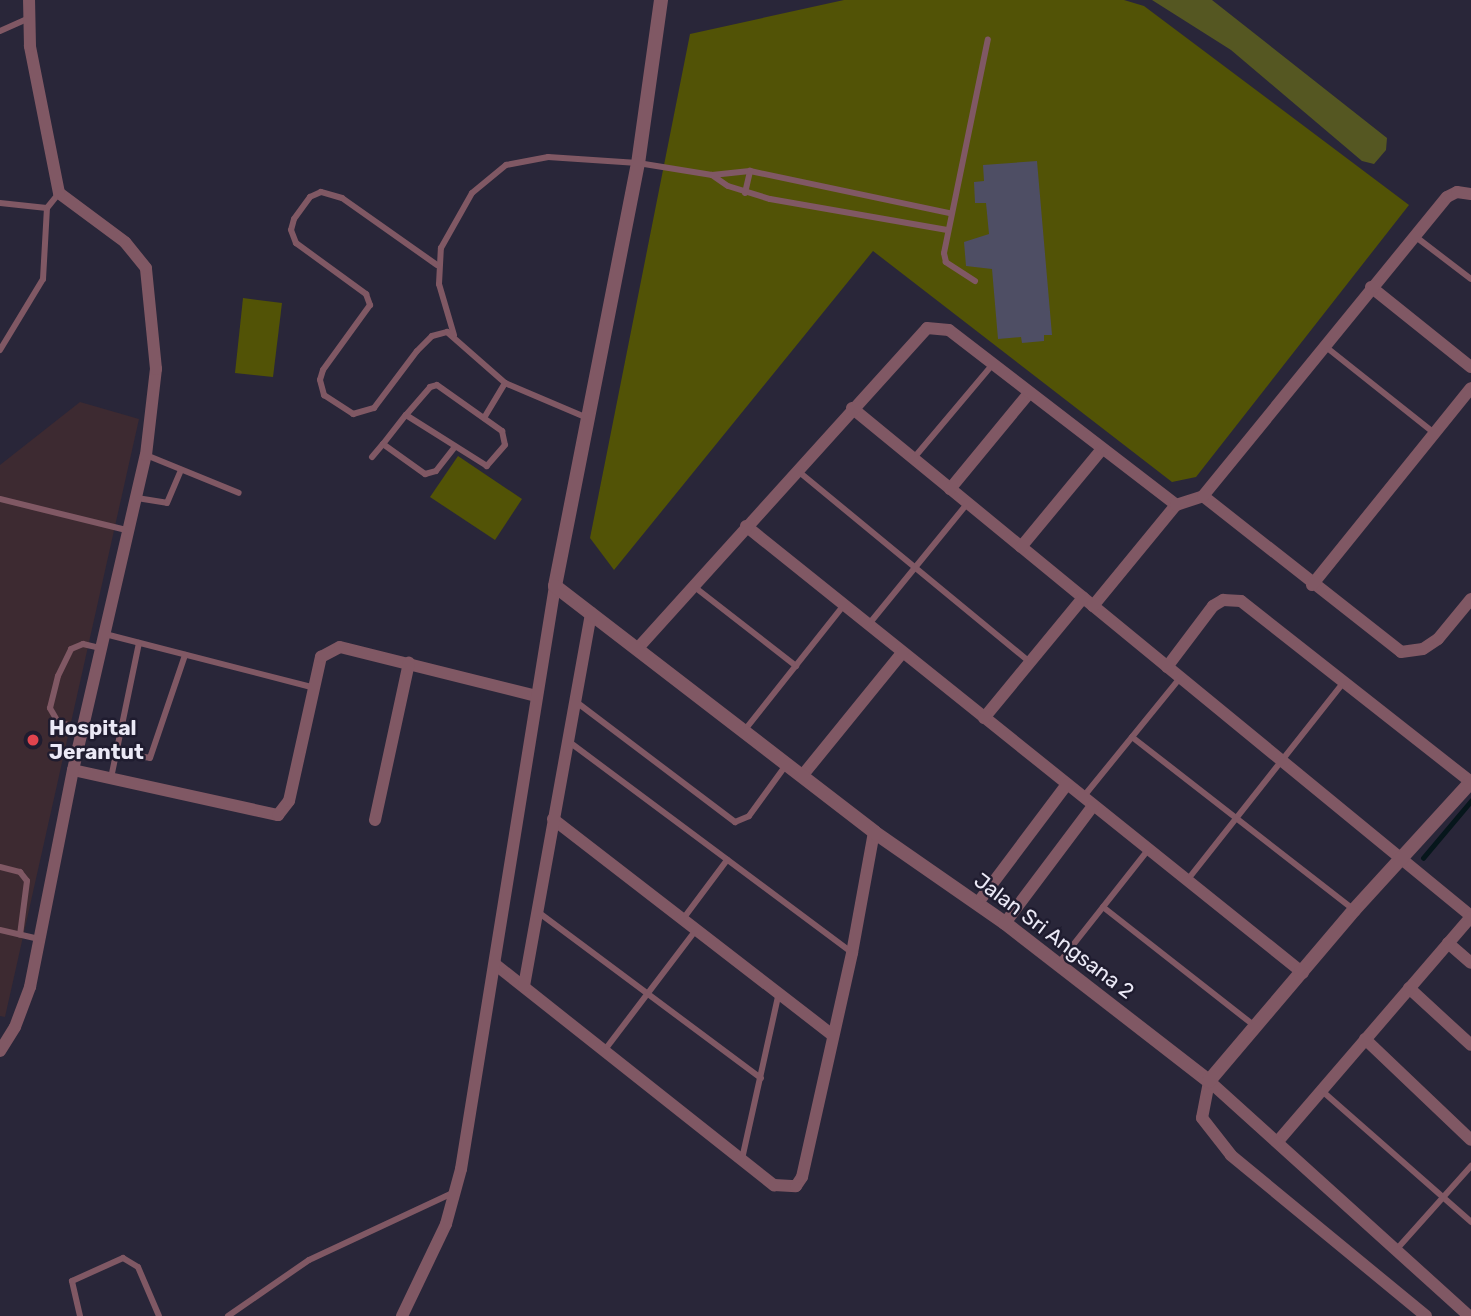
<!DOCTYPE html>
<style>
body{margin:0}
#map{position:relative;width:1471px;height:1316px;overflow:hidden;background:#292639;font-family:Rubik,sans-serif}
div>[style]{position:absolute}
.medical>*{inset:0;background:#3d2a31}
.green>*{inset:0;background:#525306}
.forest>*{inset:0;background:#555722}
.stream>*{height:4.5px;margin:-2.25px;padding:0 2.25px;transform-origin:2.25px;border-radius:2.25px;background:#06161b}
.building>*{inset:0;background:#4e4e64}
.service>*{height:6px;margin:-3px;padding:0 3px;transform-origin:3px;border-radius:3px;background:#805864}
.minor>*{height:12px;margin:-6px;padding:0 6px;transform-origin:6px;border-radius:6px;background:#805864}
.tertiary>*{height:14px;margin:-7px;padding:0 7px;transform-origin:7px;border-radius:7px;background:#805864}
.dots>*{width:19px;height:19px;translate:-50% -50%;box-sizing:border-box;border:4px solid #1f1c2f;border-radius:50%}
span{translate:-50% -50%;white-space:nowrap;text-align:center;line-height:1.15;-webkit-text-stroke:5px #1f1c2f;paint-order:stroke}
.poi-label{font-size:21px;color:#ebe9f6;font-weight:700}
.left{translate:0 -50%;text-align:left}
.street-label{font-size:21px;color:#ebe9f6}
</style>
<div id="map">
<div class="medical">
<i style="clip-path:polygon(80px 402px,139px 419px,5px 1017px,0 1016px,0 465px)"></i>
</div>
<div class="green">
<i style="clip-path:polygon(844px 0,1124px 0,1144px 6px,1409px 205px,1196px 477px,1172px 482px,873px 251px,614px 570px,590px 538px,690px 34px)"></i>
<i style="clip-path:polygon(243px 298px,282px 303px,273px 377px,235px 373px)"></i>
<i style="clip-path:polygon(458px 456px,522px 499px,495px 540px,430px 497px)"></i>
</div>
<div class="forest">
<i style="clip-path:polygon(1152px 0,1212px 0,1387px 138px,1386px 150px,1374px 164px,1362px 161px,1231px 50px)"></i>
</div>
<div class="stream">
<i style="left:1423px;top:858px;width:75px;rotate:-49.9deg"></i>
</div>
<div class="building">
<i style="clip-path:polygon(1037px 161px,1052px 335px,1044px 335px,1044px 341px,1022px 343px,1021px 337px,998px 339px,992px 269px,966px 266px,964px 242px,989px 234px,986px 203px,975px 203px,974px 182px,984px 181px,983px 165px)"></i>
</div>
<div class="service">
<i style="left:0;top:31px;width:32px;rotate:-24deg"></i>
<i style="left:712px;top:175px;width:19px;rotate:35deg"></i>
<i style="left:728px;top:186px;width:44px;rotate:17.2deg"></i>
<i style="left:770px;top:199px;width:180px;rotate:9.9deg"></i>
<i style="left:745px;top:193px;width:23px;rotate:-77deg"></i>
<i style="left:0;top:203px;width:47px;rotate:6.1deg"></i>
<i style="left:1416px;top:237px;width:69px;rotate:37.4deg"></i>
<i style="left:437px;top:265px;width:116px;rotate:-144.8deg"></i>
<i style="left:342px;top:198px;width:22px;rotate:-164deg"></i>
<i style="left:321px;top:192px;width:12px;rotate:156deg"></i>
<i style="left:310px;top:197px;width:27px;rotate:126deg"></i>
<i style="left:294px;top:219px;width:11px;rotate:105deg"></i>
<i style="left:291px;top:230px;width:14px;rotate:69deg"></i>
<i style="left:296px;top:243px;width:87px;rotate:36.1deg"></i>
<i style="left:366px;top:294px;width:12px;rotate:70deg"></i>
<i style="left:370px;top:305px;width:80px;rotate:125.9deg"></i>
<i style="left:323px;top:370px;width:10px;rotate:107deg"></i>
<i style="left:320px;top:380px;width:16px;rotate:75deg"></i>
<i style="left:324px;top:395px;width:35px;rotate:33deg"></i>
<i style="left:353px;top:414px;width:22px;rotate:-16deg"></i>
<i style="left:374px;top:408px;width:71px;rotate:-53deg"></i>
<i style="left:417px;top:351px;width:21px;rotate:-45deg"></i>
<i style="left:432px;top:336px;width:16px;rotate:-15deg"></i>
<i style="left:447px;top:332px;width:77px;rotate:41.3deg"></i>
<i style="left:505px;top:383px;width:87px;rotate:23deg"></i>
<i style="left:975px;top:281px;width:35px;rotate:-147deg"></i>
<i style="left:946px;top:262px;width:9px;rotate:-103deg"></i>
<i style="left:944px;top:253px;width:218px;rotate:-78.4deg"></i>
<i style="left:454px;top:335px;width:53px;rotate:-106.4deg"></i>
<i style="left:439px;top:284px;width:36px;rotate:-87deg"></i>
<i style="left:441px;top:248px;width:63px;rotate:-60.6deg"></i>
<i style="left:472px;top:193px;width:44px;rotate:-39.5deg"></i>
<i style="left:506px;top:165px;width:43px;rotate:-10.8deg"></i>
<i style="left:548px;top:157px;width:90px;rotate:3.8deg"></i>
<i style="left:638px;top:163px;width:75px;rotate:9.2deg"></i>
<i style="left:712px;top:175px;width:38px;rotate:-6deg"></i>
<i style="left:750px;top:171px;width:204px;rotate:11.9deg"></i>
<i style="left:1326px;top:347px;width:138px;rotate:38.5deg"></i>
<i style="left:0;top:350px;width:83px;rotate:-58.8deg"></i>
<i style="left:43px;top:279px;width:71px;rotate:-86.8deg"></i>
<i style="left:47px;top:208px;width:19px;rotate:-51deg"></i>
<i style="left:484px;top:418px;width:41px;rotate:-59deg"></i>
<i style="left:383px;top:444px;width:52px;rotate:35.5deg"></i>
<i style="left:425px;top:474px;width:11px;rotate:-15deg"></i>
<i style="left:436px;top:471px;width:31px;rotate:-52deg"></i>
<i style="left:146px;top:455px;width:100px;rotate:22.2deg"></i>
<i style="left:372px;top:457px;width:17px;rotate:-50deg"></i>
<i style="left:383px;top:444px;width:37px;rotate:-52deg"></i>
<i style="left:406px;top:415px;width:37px;rotate:-49deg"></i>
<i style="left:430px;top:387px;width:7px;rotate:-16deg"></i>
<i style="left:437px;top:385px;width:80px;rotate:35.3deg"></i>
<i style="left:502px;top:431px;width:14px;rotate:78deg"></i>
<i style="left:505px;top:445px;width:28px;rotate:131deg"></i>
<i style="left:487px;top:466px;width:96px;rotate:-147.8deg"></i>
<i style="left:913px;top:459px;width:124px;rotate:-49.9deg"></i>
<i style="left:798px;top:471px;width:301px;rotate:39.5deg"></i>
<i style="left:137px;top:498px;width:30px;rotate:9deg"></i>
<i style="left:167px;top:503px;width:36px;rotate:-67deg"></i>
<i style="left:0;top:499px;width:130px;rotate:13.8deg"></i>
<i style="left:692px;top:585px;width:132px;rotate:37.9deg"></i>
<i style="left:869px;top:624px;width:155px;rotate:-50.8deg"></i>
<i style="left:105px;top:634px;width:213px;rotate:14.4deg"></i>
<i style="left:575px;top:701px;width:201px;rotate:37.1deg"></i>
<i style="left:735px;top:822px;width:15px;rotate:-23deg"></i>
<i style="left:749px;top:816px;width:63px;rotate:-54deg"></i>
<i style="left:82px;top:729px;width:25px;rotate:-164deg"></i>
<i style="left:58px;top:722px;width:16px;rotate:-120deg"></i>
<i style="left:50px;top:708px;width:33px;rotate:-76deg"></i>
<i style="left:58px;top:676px;width:30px;rotate:-64deg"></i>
<i style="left:71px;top:649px;width:13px;rotate:-23deg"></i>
<i style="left:83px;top:644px;width:17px;rotate:13deg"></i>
<i style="left:744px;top:731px;width:161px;rotate:-51.6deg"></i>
<i style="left:1132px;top:737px;width:281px;rotate:37.9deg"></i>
<i style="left:568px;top:741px;width:353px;rotate:36.7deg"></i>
<i style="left:116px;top:753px;width:34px;rotate:8deg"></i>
<i style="left:150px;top:758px;width:109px;rotate:-71.2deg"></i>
<i style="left:111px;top:778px;width:138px;rotate:-78.3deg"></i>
<i style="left:1084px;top:796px;width:152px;rotate:-50.9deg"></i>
<i style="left:0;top:867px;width:21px;rotate:14deg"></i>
<i style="left:20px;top:872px;width:11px;rotate:52deg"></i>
<i style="left:27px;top:881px;width:54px;rotate:97.4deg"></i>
<i style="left:1189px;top:878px;width:250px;rotate:-51.7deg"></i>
<i style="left:1103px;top:907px;width:194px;rotate:38.1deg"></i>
<i style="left:538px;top:912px;width:278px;rotate:36.7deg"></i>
<i style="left:683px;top:919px;width:74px;rotate:-53.3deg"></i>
<i style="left:0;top:930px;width:40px;rotate:13deg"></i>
<i style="left:1058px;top:964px;width:145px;rotate:-51.7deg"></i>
<i style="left:604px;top:1051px;width:151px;rotate:-52.8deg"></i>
<i style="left:1321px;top:1090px;width:200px;rotate:41.3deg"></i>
<i style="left:742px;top:1159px;width:166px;rotate:-77.5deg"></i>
<i style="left:1396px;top:1250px;width:113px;rotate:-48.2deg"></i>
<i style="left:80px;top:1316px;width:36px;rotate:-103deg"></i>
<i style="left:72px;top:1281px;width:56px;rotate:-24.3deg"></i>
<i style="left:123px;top:1258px;width:17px;rotate:31deg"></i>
<i style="left:138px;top:1267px;width:53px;rotate:66.8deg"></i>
<i style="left:228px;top:1316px;width:98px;rotate:-34.7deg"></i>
<i style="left:309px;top:1260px;width:159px;rotate:-25deg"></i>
</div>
<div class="minor">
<i style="left:1371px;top:287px;width:128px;rotate:38.7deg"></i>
<i style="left:852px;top:408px;width:801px;rotate:39.37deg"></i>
<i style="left:950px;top:489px;width:124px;rotate:-50.5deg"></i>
<i style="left:1203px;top:496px;width:252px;rotate:38.2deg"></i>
<i style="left:1401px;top:652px;width:22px;rotate:-8deg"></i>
<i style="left:1423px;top:649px;width:18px;rotate:-34deg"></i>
<i style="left:1438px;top:639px;width:52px;rotate:-50.5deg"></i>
<i style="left:746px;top:526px;width:714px;rotate:38.75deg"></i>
<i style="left:1021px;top:547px;width:127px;rotate:-50.4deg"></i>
<i style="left:1312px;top:585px;width:253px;rotate:-51.1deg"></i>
<i style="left:1093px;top:606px;width:131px;rotate:-50.6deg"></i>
<i style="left:638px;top:648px;width:431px;rotate:-47.9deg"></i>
<i style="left:927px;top:328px;width:22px;rotate:5deg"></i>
<i style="left:949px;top:330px;width:287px;rotate:37.6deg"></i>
<i style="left:1176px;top:505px;width:28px;rotate:-18deg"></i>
<i style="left:1203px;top:496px;width:386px;rotate:-50.8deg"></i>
<i style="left:1447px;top:197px;width:11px;rotate:-27deg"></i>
<i style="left:1457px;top:192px;width:14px;rotate:8deg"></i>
<i style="left:1167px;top:667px;width:76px;rotate:-53deg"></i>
<i style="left:1213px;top:606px;width:12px;rotate:-31deg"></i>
<i style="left:1223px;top:600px;width:18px;rotate:3deg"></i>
<i style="left:1241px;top:601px;width:293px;rotate:38.2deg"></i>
<i style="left:984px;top:718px;width:156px;rotate:-50.5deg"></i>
<i style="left:73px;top:770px;width:210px;rotate:12.4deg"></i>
<i style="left:278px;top:815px;width:18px;rotate:-52deg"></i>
<i style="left:289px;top:801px;width:148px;rotate:-77.5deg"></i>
<i style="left:321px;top:657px;width:21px;rotate:-28deg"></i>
<i style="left:340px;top:647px;width:203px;rotate:14deg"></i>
<i style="left:802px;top:776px;width:159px;rotate:-50.9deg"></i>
<i style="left:553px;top:819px;width:351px;rotate:37.7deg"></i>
<i style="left:375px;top:820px;width:161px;rotate:-77.8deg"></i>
<i style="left:977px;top:904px;width:150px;rotate:-53.1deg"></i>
<i style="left:1005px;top:923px;width:146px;rotate:-53.1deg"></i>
<i style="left:1448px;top:943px;width:30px;rotate:41deg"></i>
<i style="left:496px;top:965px;width:355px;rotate:38.4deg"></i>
<i style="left:774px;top:1185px;width:22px;rotate:3deg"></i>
<i style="left:796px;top:1186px;width:11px;rotate:-56deg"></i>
<i style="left:802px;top:1177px;width:230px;rotate:-77.4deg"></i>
<i style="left:852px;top:953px;width:123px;rotate:-79.7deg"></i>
<i style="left:524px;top:986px;width:379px;rotate:-79.8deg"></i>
<i style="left:1409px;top:988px;width:84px;rotate:42.6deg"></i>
<i style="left:1365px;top:1039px;width:146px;rotate:43.6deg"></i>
<i style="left:0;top:1051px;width:28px;rotate:-58deg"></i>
<i style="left:15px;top:1027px;width:43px;rotate:-69.4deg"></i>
<i style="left:30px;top:987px;width:221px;rotate:-78.8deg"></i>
<i style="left:73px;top:770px;width:323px;rotate:-77deg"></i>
<i style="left:146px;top:455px;width:87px;rotate:-83.4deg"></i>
<i style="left:156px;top:369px;width:101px;rotate:-95.7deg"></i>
<i style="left:146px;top:268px;width:33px;rotate:-129deg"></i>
<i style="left:125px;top:242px;width:82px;rotate:-143.4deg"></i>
<i style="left:59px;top:193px;width:150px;rotate:-101.2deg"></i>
<i style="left:30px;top:46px;width:46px;rotate:-91.2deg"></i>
<i style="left:1279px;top:1140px;width:294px;rotate:-49.3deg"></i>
<i style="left:402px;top:1316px;width:102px;rotate:-64.4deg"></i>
<i style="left:446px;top:1224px;width:57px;rotate:-74.7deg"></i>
<i style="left:461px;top:1169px;width:591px;rotate:-80.84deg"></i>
<i style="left:1426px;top:1316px;width:253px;rotate:-140.5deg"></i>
<i style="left:1231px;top:1155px;width:47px;rotate:-128.1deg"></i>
<i style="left:1202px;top:1118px;width:38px;rotate:-79deg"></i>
<i style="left:1209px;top:1081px;width:350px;rotate:42.1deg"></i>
</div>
<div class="tertiary">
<i style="left:661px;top:0;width:165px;rotate:98deg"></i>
<i style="left:638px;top:163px;width:431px;rotate:101.1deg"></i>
<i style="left:555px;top:586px;width:403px;rotate:37.6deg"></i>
<i style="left:874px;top:832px;width:160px;rotate:34.8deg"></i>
<i style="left:1005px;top:923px;width:258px;rotate:37.8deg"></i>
<i style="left:1209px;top:1081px;width:224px;rotate:-49.7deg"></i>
<i style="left:1354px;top:910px;width:173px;rotate:-47.6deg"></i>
</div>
<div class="dots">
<i style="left:33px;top:740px;background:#e0444e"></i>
</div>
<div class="poi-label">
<span class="left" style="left:49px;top:740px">Hospital<br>Jerantut</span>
</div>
<div class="street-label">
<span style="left:1054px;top:936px;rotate:37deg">Jalan Sri Angsana 2</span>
</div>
</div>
